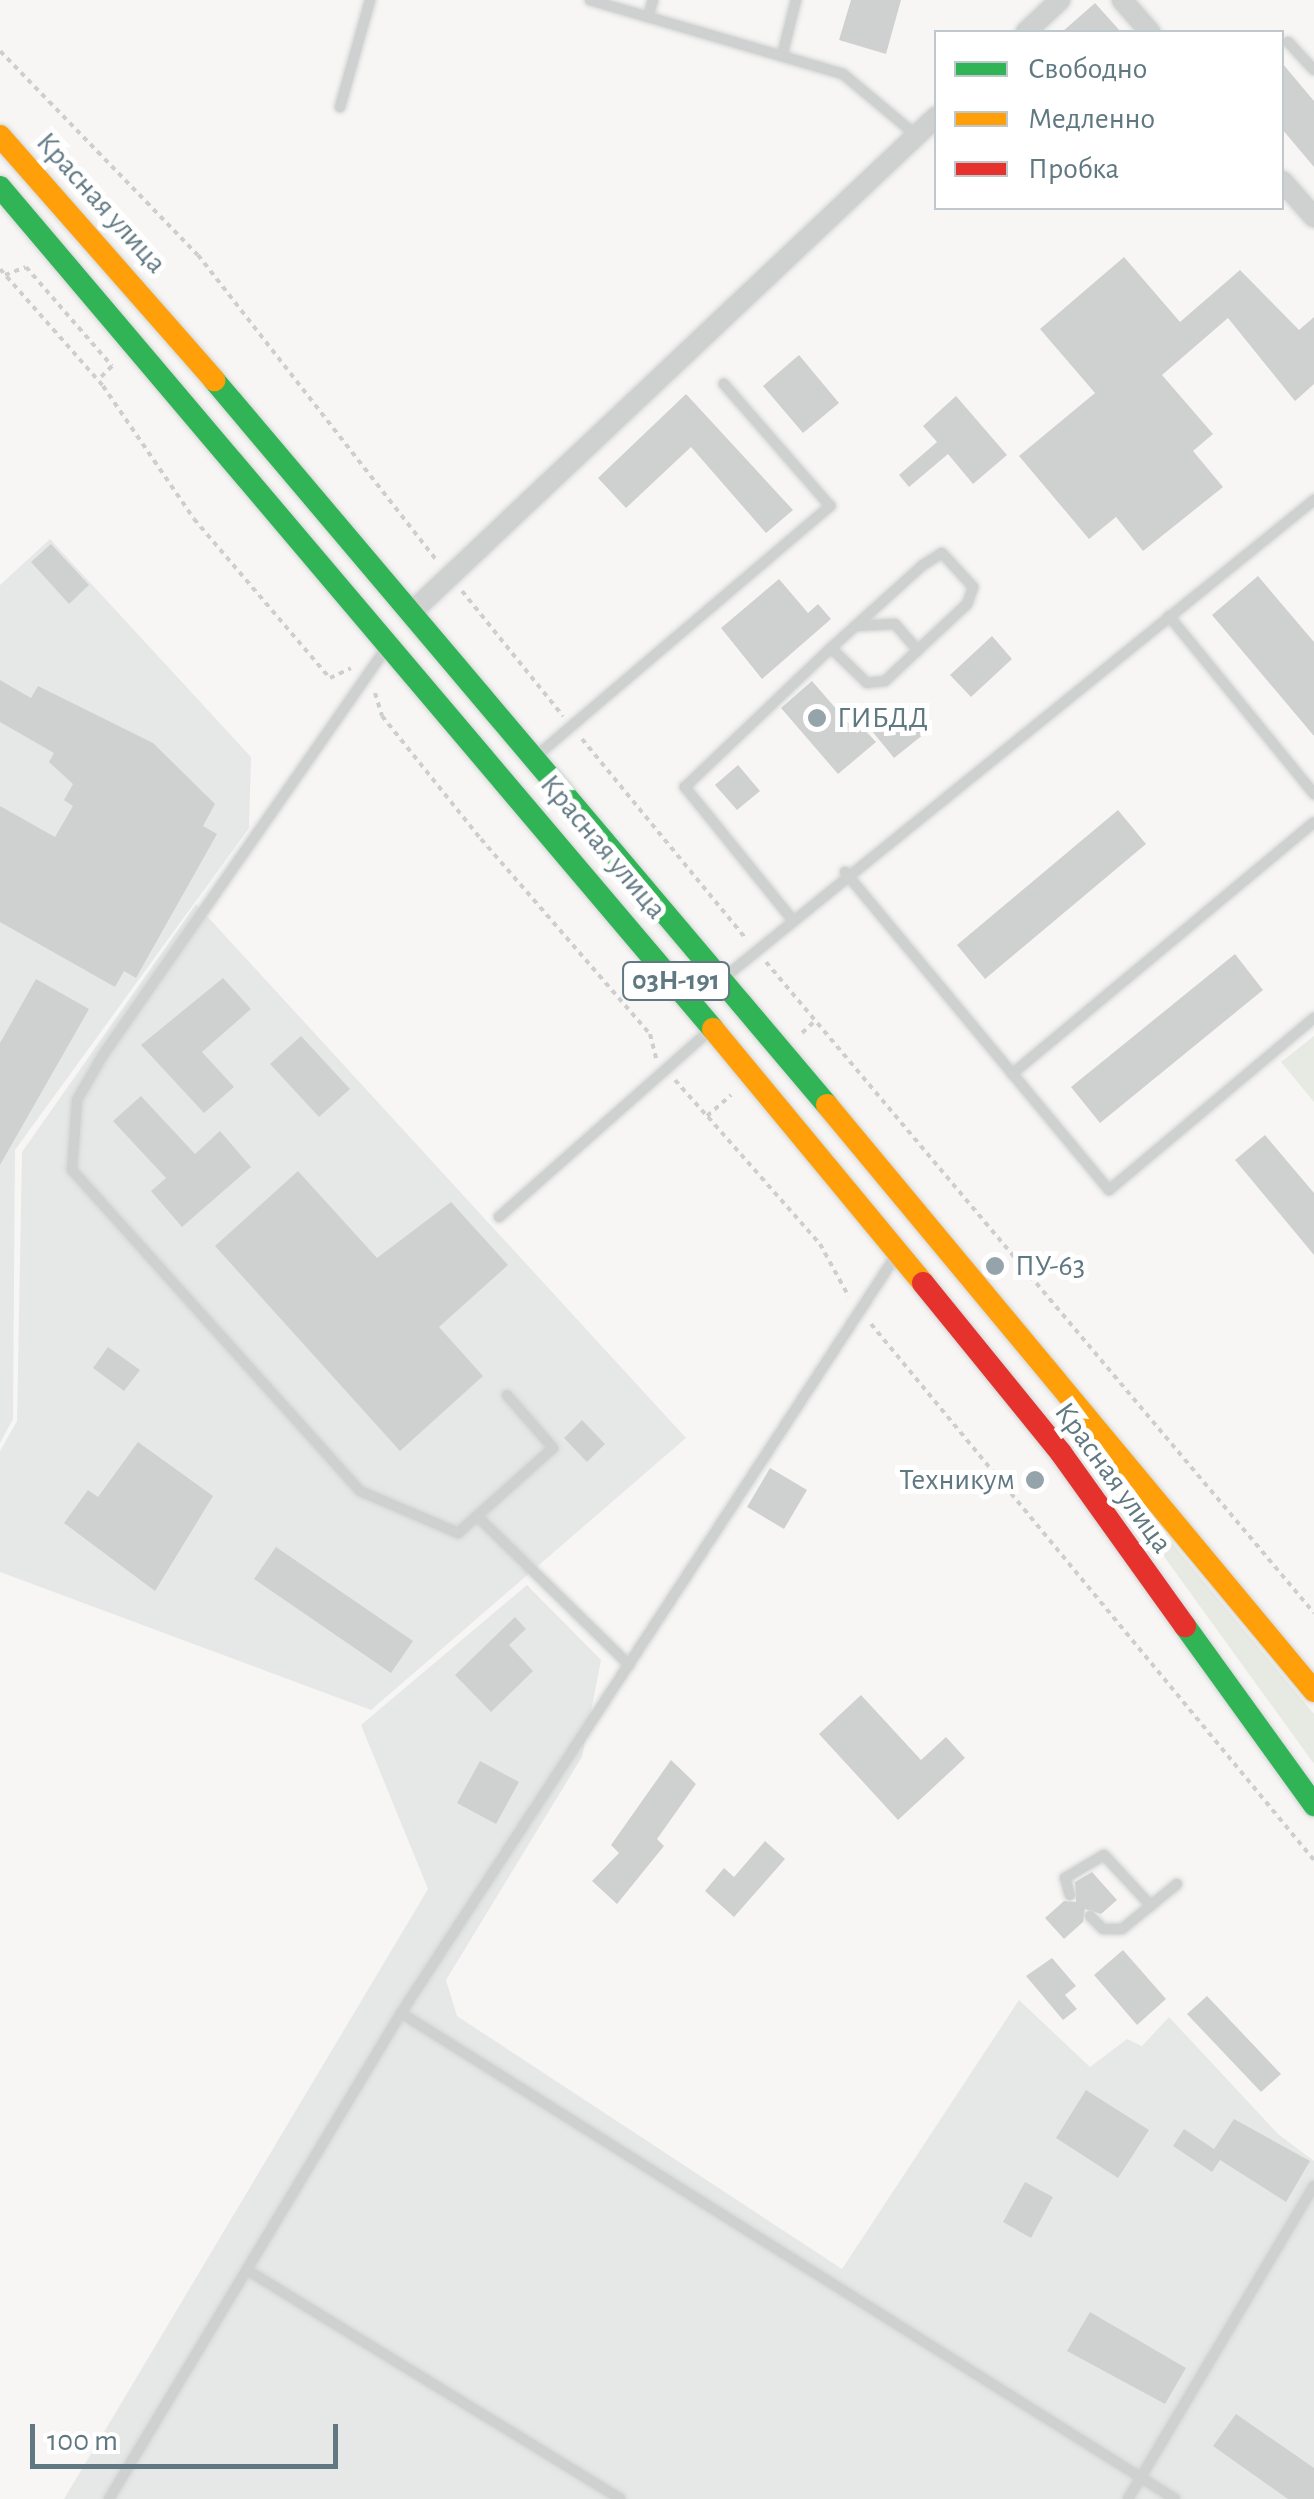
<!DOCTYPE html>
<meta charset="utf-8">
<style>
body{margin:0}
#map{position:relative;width:1314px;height:2499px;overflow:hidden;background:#f7f6f5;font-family:"Alegreya Sans",sans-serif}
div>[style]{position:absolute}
.built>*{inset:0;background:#e6e8e8}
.green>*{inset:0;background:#e7eae3}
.building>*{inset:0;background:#cfd1d1}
.path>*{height:4px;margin-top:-2px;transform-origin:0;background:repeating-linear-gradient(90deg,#cccecf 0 5px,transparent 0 10px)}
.roads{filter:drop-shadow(0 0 2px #d2d4d4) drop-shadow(0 0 2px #d2d4d4)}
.lane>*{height:10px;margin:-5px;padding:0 5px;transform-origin:5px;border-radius:5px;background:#cfd0d0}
.street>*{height:20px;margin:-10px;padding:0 10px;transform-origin:10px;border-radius:10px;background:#cfd0d0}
.fast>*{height:22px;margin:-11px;padding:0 11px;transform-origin:11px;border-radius:11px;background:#30b455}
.slow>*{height:22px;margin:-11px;padding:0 11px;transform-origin:11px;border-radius:11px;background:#ff9f0a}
.jam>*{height:22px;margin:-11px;padding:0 11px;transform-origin:11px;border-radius:11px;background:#e5322d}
.dots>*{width:28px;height:28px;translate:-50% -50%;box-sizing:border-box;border:5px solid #fff;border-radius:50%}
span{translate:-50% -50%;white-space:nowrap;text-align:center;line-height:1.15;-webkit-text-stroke:10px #fff;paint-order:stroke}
.shield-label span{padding:2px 8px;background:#fff;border:2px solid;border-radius:8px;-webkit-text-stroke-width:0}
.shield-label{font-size:28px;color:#607882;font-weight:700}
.street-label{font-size:30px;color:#607882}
.poi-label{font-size:30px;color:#607882}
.left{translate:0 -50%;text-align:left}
.right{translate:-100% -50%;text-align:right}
.legend{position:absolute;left:934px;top:30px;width:350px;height:180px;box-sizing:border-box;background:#fff;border:2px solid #bfc9cd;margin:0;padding:12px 18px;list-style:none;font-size:30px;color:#607882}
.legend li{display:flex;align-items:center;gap:20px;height:50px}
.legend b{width:50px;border:2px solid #bfc9cd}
.scale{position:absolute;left:30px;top:2424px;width:308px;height:45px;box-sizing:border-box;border:5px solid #607882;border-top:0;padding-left:12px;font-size:30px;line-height:35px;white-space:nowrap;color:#607882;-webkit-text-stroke:8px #fff;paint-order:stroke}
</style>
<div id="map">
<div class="built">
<i style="clip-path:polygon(50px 539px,251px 757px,249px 828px,15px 1150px,13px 1419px,0 1443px,0 585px)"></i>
<i style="clip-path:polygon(196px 904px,686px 1438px,371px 1710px,0 1572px,0 1451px,17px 1421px,22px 1152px)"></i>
<i style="clip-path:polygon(527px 1585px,601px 1660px,582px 1757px,446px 1980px,457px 2016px,842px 2269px,1019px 2000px,1090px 2067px,1127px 2039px,1142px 2046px,1169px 2017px,1278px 2134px,1314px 2161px,1314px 2499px,64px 2499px,428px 1889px,361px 1725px)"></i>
</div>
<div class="green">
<i style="clip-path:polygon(1314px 1036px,1314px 1102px,1281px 1062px)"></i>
<i style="clip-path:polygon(1152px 1519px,1314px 1714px,1314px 1764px,1142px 1526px)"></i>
</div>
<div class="building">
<i style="clip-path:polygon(851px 0,901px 0,886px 54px,839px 40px)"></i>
<i style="clip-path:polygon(1095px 3px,1121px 32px,1062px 32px)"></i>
<i style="clip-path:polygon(1282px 63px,1314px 101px,1314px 167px,1282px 129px)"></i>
<i style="clip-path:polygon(1124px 257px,1180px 322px,1240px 270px,1299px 330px,1314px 317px,1314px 384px,1295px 401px,1228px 318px,1162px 375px,1213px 434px,1193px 451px,1223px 487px,1143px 551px,1116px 517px,1089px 539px,1019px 456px,1095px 393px,1040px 329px)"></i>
<i style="clip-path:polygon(799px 355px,839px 403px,803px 433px,763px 386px)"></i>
<i style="clip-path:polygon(686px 394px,793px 510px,766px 533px,691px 447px,626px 508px,598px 478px)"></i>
<i style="clip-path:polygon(956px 396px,1007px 455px,973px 484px,948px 454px,909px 487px,899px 475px,937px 442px,923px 426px)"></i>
<i style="clip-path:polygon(51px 544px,89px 585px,69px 604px,31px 562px)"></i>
<i style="clip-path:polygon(1258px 576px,1314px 642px,1314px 736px,1212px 615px)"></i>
<i style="clip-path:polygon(779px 579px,808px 613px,818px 604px,831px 619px,762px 679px,721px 628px)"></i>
<i style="clip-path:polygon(992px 636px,1012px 659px,971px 697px,950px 675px)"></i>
<i style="clip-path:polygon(0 680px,31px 698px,38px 686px,153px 743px,215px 804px,203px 826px,217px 834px,136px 978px,124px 971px,115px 987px,0 922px,0 806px,55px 837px,73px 806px,64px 800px,73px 784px,49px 762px,54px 753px,0 722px)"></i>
<i style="clip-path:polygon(812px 681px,857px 733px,863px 728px,876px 742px,838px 774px,781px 708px)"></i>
<i style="clip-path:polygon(904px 711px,924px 734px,894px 758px,872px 731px)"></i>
<i style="clip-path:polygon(738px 765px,760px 791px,737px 810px,715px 785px)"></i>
<i style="clip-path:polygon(1118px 810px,1146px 844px,985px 979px,957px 945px)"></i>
<i style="clip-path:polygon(1235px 954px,1263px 990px,1100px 1123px,1071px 1087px)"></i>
<i style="clip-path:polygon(223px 978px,251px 1009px,202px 1052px,234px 1087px,204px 1113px,141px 1045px)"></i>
<i style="clip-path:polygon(36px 979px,89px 1009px,0 1165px,0 1043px)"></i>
<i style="clip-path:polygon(301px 1036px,350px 1089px,319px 1117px,270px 1064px)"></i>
<i style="clip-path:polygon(141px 1096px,195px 1154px,220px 1131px,251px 1167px,182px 1227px,151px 1191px,166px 1178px,113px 1121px)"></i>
<i style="clip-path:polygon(1265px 1135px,1314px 1193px,1314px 1255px,1235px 1160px)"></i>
<i style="clip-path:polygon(298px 1171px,377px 1258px,451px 1202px,508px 1265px,439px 1327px,483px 1376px,400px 1451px,215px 1246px)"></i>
<i style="clip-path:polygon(108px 1347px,140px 1370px,124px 1391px,93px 1368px)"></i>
<i style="clip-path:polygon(582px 1420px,605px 1444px,587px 1462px,564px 1438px)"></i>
<i style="clip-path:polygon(138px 1442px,213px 1496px,155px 1591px,64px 1523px,88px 1490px,98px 1497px)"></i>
<i style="clip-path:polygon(770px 1468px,807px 1490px,784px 1529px,747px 1507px)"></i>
<i style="clip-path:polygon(276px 1547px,413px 1641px,391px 1673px,254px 1579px)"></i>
<i style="clip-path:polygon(515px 1617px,526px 1629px,509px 1645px,533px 1671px,491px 1712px,455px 1675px)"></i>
<i style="clip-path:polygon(861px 1695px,921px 1760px,946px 1737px,965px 1758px,898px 1820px,819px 1734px)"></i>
<i style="clip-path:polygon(671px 1760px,696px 1784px,657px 1839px,664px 1846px,617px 1904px,592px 1881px,619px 1853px,611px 1845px)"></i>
<i style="clip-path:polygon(480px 1761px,519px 1782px,496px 1824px,457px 1803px)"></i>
<i style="clip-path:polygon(765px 1841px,785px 1859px,734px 1917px,705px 1891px,724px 1868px,734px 1877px)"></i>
<i style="clip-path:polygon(1092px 1872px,1117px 1900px,1101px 1914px,1085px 1909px,1083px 1922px,1064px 1939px,1045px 1918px,1064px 1901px,1076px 1902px,1075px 1882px)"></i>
<i style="clip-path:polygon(1123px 1950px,1166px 1999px,1137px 2025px,1094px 1975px)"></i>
<i style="clip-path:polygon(1052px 1958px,1076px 1986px,1065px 1995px,1077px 2009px,1063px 2020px,1026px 1976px)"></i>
<i style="clip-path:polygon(1207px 1996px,1281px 2074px,1261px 2092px,1187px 2014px)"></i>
<i style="clip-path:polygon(1086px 2090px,1149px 2130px,1118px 2178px,1056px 2138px)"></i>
<i style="clip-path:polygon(1234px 2119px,1310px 2161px,1286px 2202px,1220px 2160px,1212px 2172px,1173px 2146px,1184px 2129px,1214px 2149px)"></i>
<i style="clip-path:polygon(1025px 2182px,1053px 2197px,1031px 2238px,1003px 2222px)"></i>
<i style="clip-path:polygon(1090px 2312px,1186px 2368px,1165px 2404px,1067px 2351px)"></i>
<i style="clip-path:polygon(1236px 2414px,1314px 2468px,1314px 2499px,1288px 2499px,1213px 2446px)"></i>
</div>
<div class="path">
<i style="left:0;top:51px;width:284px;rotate:45.9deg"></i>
<i style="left:198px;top:255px;width:388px;rotate:52deg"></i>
<i style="left:0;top:269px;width:156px;rotate:48.6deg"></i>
<i style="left:103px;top:386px;width:161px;rotate:55.6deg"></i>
<i style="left:194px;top:519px;width:209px;rotate:49.5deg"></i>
<i style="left:330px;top:678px;width:23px;rotate:-25deg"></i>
<i style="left:5px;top:275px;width:22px;rotate:-21deg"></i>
<i style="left:26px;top:267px;width:131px;rotate:49deg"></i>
<i style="left:112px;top:366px;width:20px;rotate:135deg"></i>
<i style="left:462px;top:591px;width:161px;rotate:51.1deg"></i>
<i style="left:375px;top:693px;width:24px;rotate:73deg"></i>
<i style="left:382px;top:716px;width:158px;rotate:51.2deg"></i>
<i style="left:481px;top:839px;width:258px;rotate:49.1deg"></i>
<i style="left:650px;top:1034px;width:25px;rotate:76deg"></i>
<i style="left:582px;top:739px;width:260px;rotate:50.6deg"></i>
<i style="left:766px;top:962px;width:851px;rotate:49.91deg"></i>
<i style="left:802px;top:1033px;width:19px;rotate:-43deg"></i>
<i style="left:675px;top:1080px;width:48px;rotate:48.4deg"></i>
<i style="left:707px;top:1116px;width:32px;rotate:-41deg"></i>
<i style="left:708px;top:1117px;width:169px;rotate:48.6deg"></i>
<i style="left:820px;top:1244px;width:60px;rotate:61.3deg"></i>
<i style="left:871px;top:1324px;width:695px;rotate:50.43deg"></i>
</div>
<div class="roads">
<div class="lane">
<i style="left:590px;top:0;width:264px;rotate:16.3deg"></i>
<i style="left:843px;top:74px;width:95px;rotate:39.9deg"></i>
<i style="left:648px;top:17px;width:18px;rotate:-74deg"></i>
<i style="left:1288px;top:42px;width:38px;rotate:47deg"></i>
<i style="left:782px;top:56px;width:58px;rotate:-76deg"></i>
<i style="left:340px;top:107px;width:111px;rotate:-74.3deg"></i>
<i style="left:1169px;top:616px;width:230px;rotate:50.8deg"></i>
<i style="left:856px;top:626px;width:39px;rotate:-3deg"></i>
<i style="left:895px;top:624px;width:35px;rotate:49deg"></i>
<i style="left:389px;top:644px;width:501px;rotate:124.83deg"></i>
<i style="left:103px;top:1055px;width:52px;rotate:120deg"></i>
<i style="left:77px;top:1100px;width:70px;rotate:94.1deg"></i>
<i style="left:72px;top:1170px;width:431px;rotate:48.1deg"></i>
<i style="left:360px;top:1491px;width:107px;rotate:23.2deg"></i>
<i style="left:458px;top:1533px;width:127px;rotate:-41.8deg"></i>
<i style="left:553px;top:1448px;width:70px;rotate:-131deg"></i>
<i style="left:541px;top:752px;width:380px;rotate:-40.4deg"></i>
<i style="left:830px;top:506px;width:162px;rotate:-131deg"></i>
<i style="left:845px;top:872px;width:413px;rotate:50.3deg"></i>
<i style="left:1109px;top:1190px;width:268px;rotate:-40deg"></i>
<i style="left:791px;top:918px;width:169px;rotate:-129deg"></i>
<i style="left:685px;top:787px;width:202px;rotate:-43.6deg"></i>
<i style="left:831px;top:648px;width:124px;rotate:-42.1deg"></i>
<i style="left:923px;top:565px;width:22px;rotate:-32deg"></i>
<i style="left:942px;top:553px;width:46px;rotate:47.6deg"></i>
<i style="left:973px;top:587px;width:18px;rotate:109deg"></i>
<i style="left:967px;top:604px;width:112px;rotate:136.8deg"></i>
<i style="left:885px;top:681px;width:18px;rotate:174deg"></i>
<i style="left:867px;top:683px;width:50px;rotate:-135.8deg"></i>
<i style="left:694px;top:1002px;width:798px;rotate:-39deg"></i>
<i style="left:1012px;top:1074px;width:393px;rotate:-39.8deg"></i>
<i style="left:499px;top:1217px;width:279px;rotate:-41.5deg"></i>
<i style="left:477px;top:1516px;width:213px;rotate:44.4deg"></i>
<i style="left:1070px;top:1895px;width:18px;rotate:-106deg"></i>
<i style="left:1065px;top:1878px;width:45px;rotate:-30.5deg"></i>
<i style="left:1104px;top:1855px;width:69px;rotate:47.3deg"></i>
<i style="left:1090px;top:1916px;width:18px;rotate:45deg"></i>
<i style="left:1103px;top:1929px;width:19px"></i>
<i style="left:1122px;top:1929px;width:71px;rotate:-39.3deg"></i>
<i style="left:401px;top:2013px;width:914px;rotate:32.12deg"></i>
<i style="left:247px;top:2270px;width:438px;rotate:31.5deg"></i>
<i style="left:109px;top:2499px;width:567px;rotate:-59deg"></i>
<i style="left:401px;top:2013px;width:903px;rotate:-56.84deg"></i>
<i style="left:1128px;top:2499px;width:364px;rotate:-59.3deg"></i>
</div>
<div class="street">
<i style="left:1122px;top:0;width:43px;rotate:48.8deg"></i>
<i style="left:1026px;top:32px;width:47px;rotate:-43.3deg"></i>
<i style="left:1282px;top:181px;width:48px;rotate:48.4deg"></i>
<i style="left:415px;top:609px;width:717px;rotate:-43.36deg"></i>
</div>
<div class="fast">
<i style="left:0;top:187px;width:1103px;rotate:49.74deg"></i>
<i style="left:214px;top:380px;width:949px;rotate:49.78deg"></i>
<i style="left:1185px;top:1626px;width:221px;rotate:54.2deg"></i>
</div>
<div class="slow">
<i style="left:0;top:136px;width:325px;rotate:48.7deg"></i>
<i style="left:713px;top:1029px;width:330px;rotate:50.4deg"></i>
<i style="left:827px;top:1105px;width:762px;rotate:50.27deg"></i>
</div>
<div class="jam">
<i style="left:923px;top:1283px;width:219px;rotate:50.9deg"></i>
<i style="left:1061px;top:1453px;width:213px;rotate:54.4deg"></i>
</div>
</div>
<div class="dots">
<i style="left:817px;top:718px;background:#95a4aa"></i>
<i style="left:995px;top:1266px;background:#95a4aa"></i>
<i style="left:1035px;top:1480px;background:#95a4aa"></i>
</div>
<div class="shield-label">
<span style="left:676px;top:981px">03Н-191</span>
</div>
<div class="street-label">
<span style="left:101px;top:203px;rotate:48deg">Красная улица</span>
<span style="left:603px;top:847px;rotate:50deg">Красная улица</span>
<span style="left:1113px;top:1478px;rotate:54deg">Красная улица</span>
</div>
<div class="poi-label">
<span class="left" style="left:837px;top:718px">ГИБДД</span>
<span class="left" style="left:1015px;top:1266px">ПУ-63</span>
<span class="right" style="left:1015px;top:1480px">Техникум</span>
</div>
<ul class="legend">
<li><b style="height:12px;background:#30b455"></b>Свободно</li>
<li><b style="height:12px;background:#ff9f0a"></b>Медленно</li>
<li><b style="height:12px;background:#e5322d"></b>Пробка</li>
</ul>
<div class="scale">100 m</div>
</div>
